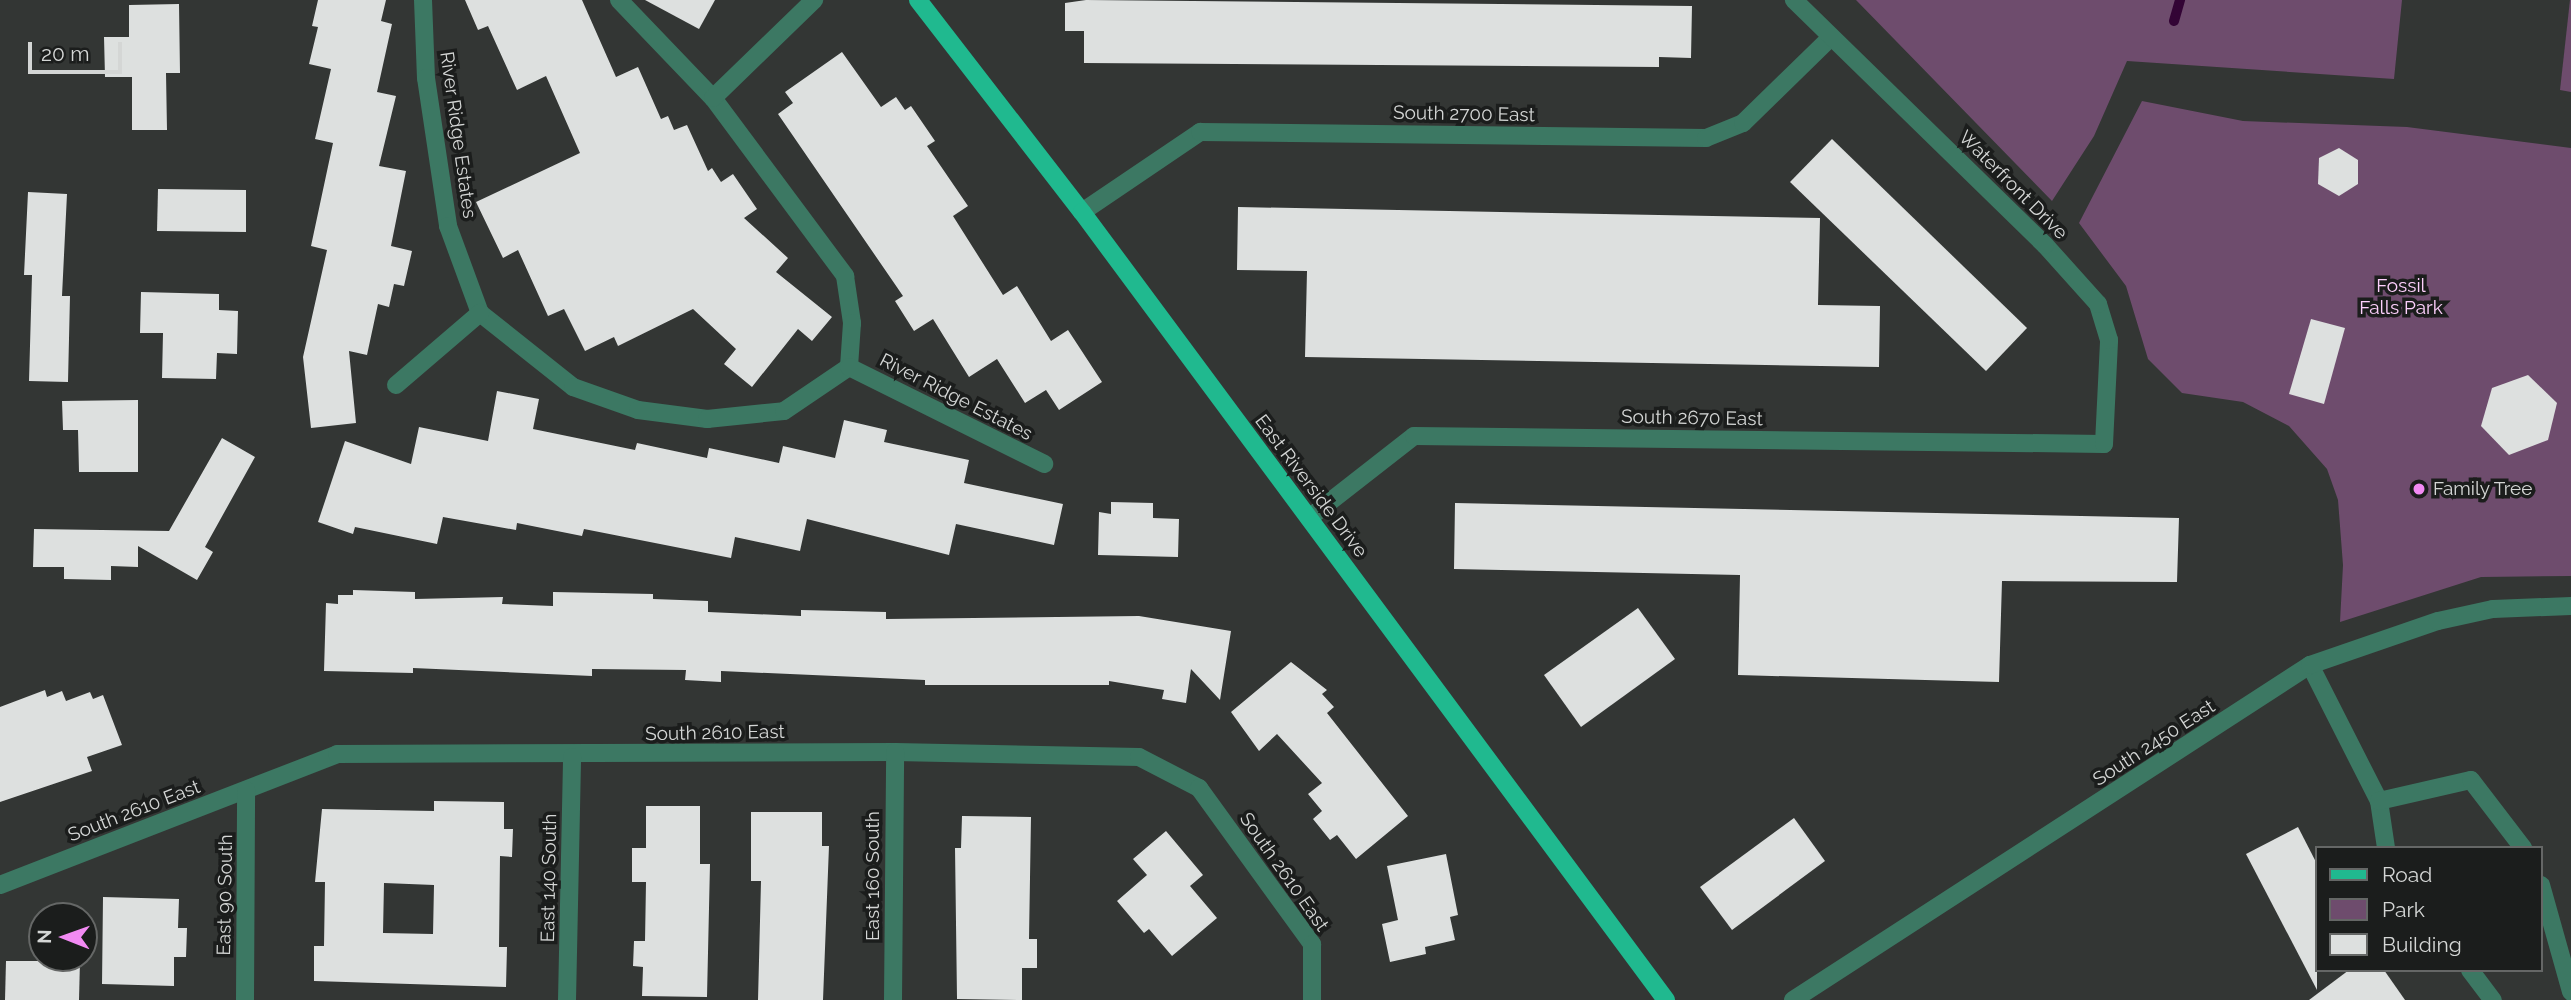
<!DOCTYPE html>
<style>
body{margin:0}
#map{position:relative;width:2571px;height:1000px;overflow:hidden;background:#333634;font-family:Raleway,sans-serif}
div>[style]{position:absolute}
.green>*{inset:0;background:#6e4c6d}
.stream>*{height:10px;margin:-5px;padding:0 5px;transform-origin:5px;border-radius:5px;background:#330435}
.building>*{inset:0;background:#dde0df}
.minor>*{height:18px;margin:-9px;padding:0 9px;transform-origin:9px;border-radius:9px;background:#3c7863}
.major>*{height:18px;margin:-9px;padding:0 9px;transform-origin:9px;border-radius:9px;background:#20b98f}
.dots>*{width:19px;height:19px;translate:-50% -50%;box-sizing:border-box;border:4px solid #1b1d1c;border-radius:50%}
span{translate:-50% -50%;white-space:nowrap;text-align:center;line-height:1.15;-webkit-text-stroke:7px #1b1d1c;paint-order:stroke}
.street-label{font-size:19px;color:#d4d6d5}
.park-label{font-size:19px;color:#fed0fd}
.poi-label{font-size:19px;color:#d4d6d5}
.left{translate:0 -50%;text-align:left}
.legend{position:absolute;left:2315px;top:846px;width:228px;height:126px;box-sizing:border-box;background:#1b1d1c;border:2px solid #656766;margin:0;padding:9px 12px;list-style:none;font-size:21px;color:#d4d6d5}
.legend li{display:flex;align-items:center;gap:14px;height:35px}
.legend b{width:35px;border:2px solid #656766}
.north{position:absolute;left:28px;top:902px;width:70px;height:70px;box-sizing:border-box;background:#1b1d1c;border:2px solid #656766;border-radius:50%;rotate:271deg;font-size:19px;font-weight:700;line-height:28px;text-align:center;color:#d4d6d5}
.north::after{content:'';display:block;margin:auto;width:24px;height:32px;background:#f28af3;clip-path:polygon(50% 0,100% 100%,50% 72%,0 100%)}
.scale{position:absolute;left:28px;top:42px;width:94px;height:32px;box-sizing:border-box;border:4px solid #d4d6d5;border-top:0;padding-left:9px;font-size:21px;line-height:24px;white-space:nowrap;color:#d4d6d5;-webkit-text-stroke:5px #1b1d1c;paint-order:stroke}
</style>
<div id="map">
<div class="green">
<i style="clip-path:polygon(1856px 0,2402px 0,2394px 79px,2127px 61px,2094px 136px,2052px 201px)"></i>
<i style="clip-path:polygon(2570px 0,2571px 0,2571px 92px,2560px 90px)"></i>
<i style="clip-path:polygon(2142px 101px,2243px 121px,2407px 127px,2571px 148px,2571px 576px,2481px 577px,2340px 622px,2343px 565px,2338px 500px,2327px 469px,2289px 426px,2243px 402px,2182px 393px,2148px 359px,2126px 286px,2079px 223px)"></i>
</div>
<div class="stream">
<i style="left:2174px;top:21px;width:22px;rotate:-74deg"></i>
</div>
<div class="building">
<i style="clip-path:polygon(318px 0,386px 0,381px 21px,392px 24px,377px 92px,396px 96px,379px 166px,406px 171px,391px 246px,412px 251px,404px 286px,394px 284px,389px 307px,378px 304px,367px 355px,349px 351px,356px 423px,311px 428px,303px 357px,327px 250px,311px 246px,333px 143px,315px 139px,331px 69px,309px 64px,318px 27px,312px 26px)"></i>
<i style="clip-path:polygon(465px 0,582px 0,616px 77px,638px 67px,661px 119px,668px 116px,674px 130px,687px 125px,708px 171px,712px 168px,721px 182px,733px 174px,757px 209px,744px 218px,788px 258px,776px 272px,832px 317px,812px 341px,798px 329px,752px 387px,724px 364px,736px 349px,693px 309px,618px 346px,614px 337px,585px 351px,564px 309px,548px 316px,518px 250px,503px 258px,476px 202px,580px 153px,546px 76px,517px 90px,488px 26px,478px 30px)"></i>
<i style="clip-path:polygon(645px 0,715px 0,699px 29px)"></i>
<i style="clip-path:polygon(1086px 0,1692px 6px,1691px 58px,1659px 57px,1659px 67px,1084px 63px,1084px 31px,1065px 31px,1065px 3px)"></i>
<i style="clip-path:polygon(179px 4px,180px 73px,166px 73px,167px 130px,132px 130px,132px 77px,105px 77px,104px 37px,129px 37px,129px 5px)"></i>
<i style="clip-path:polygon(842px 52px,881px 107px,896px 97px,905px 110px,911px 106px,935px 141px,927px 146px,968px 206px,953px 216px,1003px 295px,1017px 286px,1051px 341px,1068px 330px,1102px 382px,1059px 410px,1046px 390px,1025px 403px,997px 359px,969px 377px,933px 319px,914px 331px,895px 301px,903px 296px,778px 114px,793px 103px,785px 92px)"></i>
<i style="clip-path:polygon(1832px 139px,2027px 328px,1986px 371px,1790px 182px)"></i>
<i style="clip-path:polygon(2339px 148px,2358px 160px,2358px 184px,2339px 196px,2318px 184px,2319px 158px)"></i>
<i style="clip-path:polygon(158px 189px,246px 190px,246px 232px,157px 231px)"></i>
<i style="clip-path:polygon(28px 192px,67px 194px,62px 296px,70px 296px,68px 382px,29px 381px,32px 275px,24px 275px)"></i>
<i style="clip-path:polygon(1238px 207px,1820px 218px,1818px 305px,1880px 306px,1879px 367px,1305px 357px,1307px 271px,1237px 270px)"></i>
<i style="clip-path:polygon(141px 292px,219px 294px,219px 310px,238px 311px,237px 354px,217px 353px,216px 379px,162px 378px,163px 333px,140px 333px)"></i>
<i style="clip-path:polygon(2311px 319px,2345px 328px,2324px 404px,2289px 394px)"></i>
<i style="clip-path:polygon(2528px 375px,2557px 403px,2548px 440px,2509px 455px,2481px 426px,2492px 388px)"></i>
<i style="clip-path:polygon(497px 391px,539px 399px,533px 429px,635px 450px,637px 443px,707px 458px,709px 448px,779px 463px,783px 446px,835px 458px,844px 420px,887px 430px,884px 442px,969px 460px,964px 483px,1063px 504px,1054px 545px,956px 524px,949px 555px,807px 519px,800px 551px,735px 537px,731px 558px,584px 529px,582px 536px,517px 523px,516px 530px,443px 517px,437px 544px,355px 527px,353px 534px,318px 522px,345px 441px,411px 464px,419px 427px,488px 441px)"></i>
<i style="clip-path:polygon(138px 400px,138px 472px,79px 472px,78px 430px,63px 430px,62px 401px)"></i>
<i style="clip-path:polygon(222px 438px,255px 457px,205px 547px,213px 552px,197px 580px,138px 546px,138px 567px,111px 566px,111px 580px,64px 579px,64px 567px,33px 567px,34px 529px,169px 531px)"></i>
<i style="clip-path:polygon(1111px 502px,1153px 503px,1153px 518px,1179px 519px,1178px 557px,1098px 555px,1099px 512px,1111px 514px)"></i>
<i style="clip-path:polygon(1455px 503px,2179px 518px,2177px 582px,2002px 581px,1999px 682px,1738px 675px,1740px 575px,1454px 569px)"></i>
<i style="clip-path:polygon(353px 590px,415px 592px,415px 599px,503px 597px,502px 604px,553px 606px,553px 592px,653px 594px,653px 599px,708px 601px,708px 612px,801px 616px,801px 610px,886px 612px,886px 619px,1139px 616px,1231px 631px,1220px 700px,1191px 669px,1186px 703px,1162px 699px,1164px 690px,1109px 681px,1109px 685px,925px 685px,925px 680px,721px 671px,721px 682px,685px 680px,686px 670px,592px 669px,592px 676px,413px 668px,413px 673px,324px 671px,326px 603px,338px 604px,338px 595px,353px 595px)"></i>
<i style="clip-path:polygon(1638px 608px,1675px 659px,1581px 727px,1544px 675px)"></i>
<i style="clip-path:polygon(1291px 662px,1327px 690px,1322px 694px,1334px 707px,1327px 713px,1408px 816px,1356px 859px,1337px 835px,1330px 840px,1313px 819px,1322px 811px,1308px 794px,1322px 783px,1277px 734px,1259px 751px,1231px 712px)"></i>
<i style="clip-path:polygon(45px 690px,47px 697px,62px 691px,66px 701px,90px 692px,93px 699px,103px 695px,122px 745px,87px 757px,92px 771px,0 802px,0 707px)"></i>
<i style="clip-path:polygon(evenodd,434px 801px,504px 802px,504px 829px,513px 829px,512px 857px,500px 856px,499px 947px,507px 947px,506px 987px,314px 981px,314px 946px,324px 946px,325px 882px,315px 882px,322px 809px,434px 811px,434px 801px,384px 883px,434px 885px,433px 934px,383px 933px,384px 883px)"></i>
<i style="clip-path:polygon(646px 806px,700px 806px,700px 864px,710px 864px,707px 997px,642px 996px,643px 967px,633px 966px,634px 941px,645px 941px,646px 882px,632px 882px,632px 848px,646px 848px)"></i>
<i style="clip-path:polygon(751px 812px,822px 812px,822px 846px,829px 846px,823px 1000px,758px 1000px,761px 881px,751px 881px)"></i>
<i style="clip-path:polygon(962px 816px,1031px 817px,1029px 939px,1037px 939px,1037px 968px,1022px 968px,1022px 1000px,957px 999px,955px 848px,961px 848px)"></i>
<i style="clip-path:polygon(1794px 818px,1825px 861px,1732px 930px,1700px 887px)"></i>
<i style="clip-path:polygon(2298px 827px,2317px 864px,2317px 990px,2246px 854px)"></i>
<i style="clip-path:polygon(1166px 831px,1203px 875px,1190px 886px,1217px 918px,1172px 956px,1149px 929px,1144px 933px,1117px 901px,1147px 875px,1133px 859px)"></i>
<i style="clip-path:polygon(1446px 854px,1458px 915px,1450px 917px,1455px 940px,1425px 947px,1426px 954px,1390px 962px,1382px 924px,1398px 920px,1387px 866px)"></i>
<i style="clip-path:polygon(103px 897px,179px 899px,178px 928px,187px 928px,186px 957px,174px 957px,174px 986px,102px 984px)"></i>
<i style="clip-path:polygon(6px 961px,80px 961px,79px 1000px,5px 1000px)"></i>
<i style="clip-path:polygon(2349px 970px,2384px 970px,2405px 1000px,2309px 1000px)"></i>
</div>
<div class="minor">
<i style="left:423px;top:0;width:78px;rotate:87.8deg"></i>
<i style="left:426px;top:78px;width:150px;rotate:81.5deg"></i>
<i style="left:448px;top:226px;width:93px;rotate:69.8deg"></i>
<i style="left:480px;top:313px;width:119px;rotate:38.5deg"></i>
<i style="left:573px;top:387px;width:69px;rotate:19.5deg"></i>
<i style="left:638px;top:410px;width:70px;rotate:7.4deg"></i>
<i style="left:707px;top:419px;width:77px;rotate:-5.9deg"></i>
<i style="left:784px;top:411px;width:78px;rotate:-34.1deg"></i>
<i style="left:619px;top:0;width:136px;rotate:46.2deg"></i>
<i style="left:713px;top:98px;width:222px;rotate:53.4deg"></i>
<i style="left:845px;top:276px;width:48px;rotate:81.5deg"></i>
<i style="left:852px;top:323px;width:44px;rotate:93.9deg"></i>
<i style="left:713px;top:98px;width:141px;rotate:-44.1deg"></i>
<i style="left:1082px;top:212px;width:143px;rotate:-34.1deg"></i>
<i style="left:1200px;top:132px;width:506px;rotate:0.68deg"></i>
<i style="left:1706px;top:138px;width:40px;rotate:-22deg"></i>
<i style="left:1743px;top:123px;width:123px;rotate:-44.3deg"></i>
<i style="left:849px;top:367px;width:218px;rotate:26.4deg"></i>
<i style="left:396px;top:385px;width:111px;rotate:-40.6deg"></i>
<i style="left:1309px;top:518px;width:133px;rotate:-38deg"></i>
<i style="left:1414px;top:436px;width:690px;rotate:0.66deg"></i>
<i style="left:2104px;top:444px;width:104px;rotate:-87.2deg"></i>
<i style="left:2109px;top:340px;width:38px;rotate:-107deg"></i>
<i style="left:2098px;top:304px;width:79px;rotate:-131.9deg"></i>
<i style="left:2045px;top:245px;width:351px;rotate:-135.7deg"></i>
<i style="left:2310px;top:665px;width:153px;rotate:63.1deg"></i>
<i style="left:2379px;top:801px;width:48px;rotate:81.5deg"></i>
<i style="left:2379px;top:801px;width:94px;rotate:-12.9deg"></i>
<i style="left:2471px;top:780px;width:86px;rotate:52.6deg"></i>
<i style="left:0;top:885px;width:362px;rotate:-21.2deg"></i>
<i style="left:337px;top:754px;width:558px;rotate:-0.21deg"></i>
<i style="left:895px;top:752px;width:244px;rotate:1.2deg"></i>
<i style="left:1139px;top:757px;width:68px;rotate:27.3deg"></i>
<i style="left:1199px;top:788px;width:193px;rotate:54.1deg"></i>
<i style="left:1312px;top:944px;width:56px;rotate:90deg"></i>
<i style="left:2541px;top:885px;width:111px;rotate:74.3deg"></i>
<i style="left:2470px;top:970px;width:38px;rotate:53deg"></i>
<i style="left:245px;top:1000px;width:210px;rotate:-89.7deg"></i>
<i style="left:567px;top:1000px;width:243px;rotate:-88.8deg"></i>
<i style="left:893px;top:1000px;width:248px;rotate:-89.5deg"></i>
<i style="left:1793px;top:1000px;width:616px;rotate:-32.94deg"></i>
<i style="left:2310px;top:665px;width:135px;rotate:-19deg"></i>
<i style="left:2438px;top:621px;width:56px;rotate:-12.3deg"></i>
<i style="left:2493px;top:609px;width:78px;rotate:-2.2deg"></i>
</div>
<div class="major">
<i style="left:918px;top:0;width:268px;rotate:52.3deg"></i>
<i style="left:1082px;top:212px;width:981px;rotate:53.46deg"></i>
</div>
<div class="dots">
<i style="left:2419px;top:489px;background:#f28af3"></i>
</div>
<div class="street-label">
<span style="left:1464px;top:114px;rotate:1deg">South 2700 East</span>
<span style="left:458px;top:135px;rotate:82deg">River Ridge Estates</span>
<span style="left:2013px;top:185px;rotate:45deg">Waterfront Drive</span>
<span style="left:956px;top:397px;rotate:27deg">River Ridge Estates</span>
<span style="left:1692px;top:418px;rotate:1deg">South 2670 East</span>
<span style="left:1311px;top:486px;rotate:53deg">East Riverside Drive</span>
<span style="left:715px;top:733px;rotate:-1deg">South 2610 East</span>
<span style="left:2154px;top:743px;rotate:-33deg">South 2450 East</span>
<span style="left:134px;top:811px;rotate:-21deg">South 2610 East</span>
<span style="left:1284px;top:872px;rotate:55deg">South 2610 East</span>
<span style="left:873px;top:876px;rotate:-90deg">East 160 South</span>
<span style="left:549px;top:878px;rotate:-89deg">East 140 South</span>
<span style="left:225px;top:895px;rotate:-89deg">East 90 South</span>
</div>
<div class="park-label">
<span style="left:2401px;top:297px">Fossil<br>Falls Park</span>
</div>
<div class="poi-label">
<span class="left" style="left:2433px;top:489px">Family Tree</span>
</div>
<ul class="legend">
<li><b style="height:9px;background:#20b98f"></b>Road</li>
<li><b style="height:19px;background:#6e4c6d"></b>Park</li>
<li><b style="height:19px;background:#dde0df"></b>Building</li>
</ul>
<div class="north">N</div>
<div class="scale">20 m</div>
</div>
